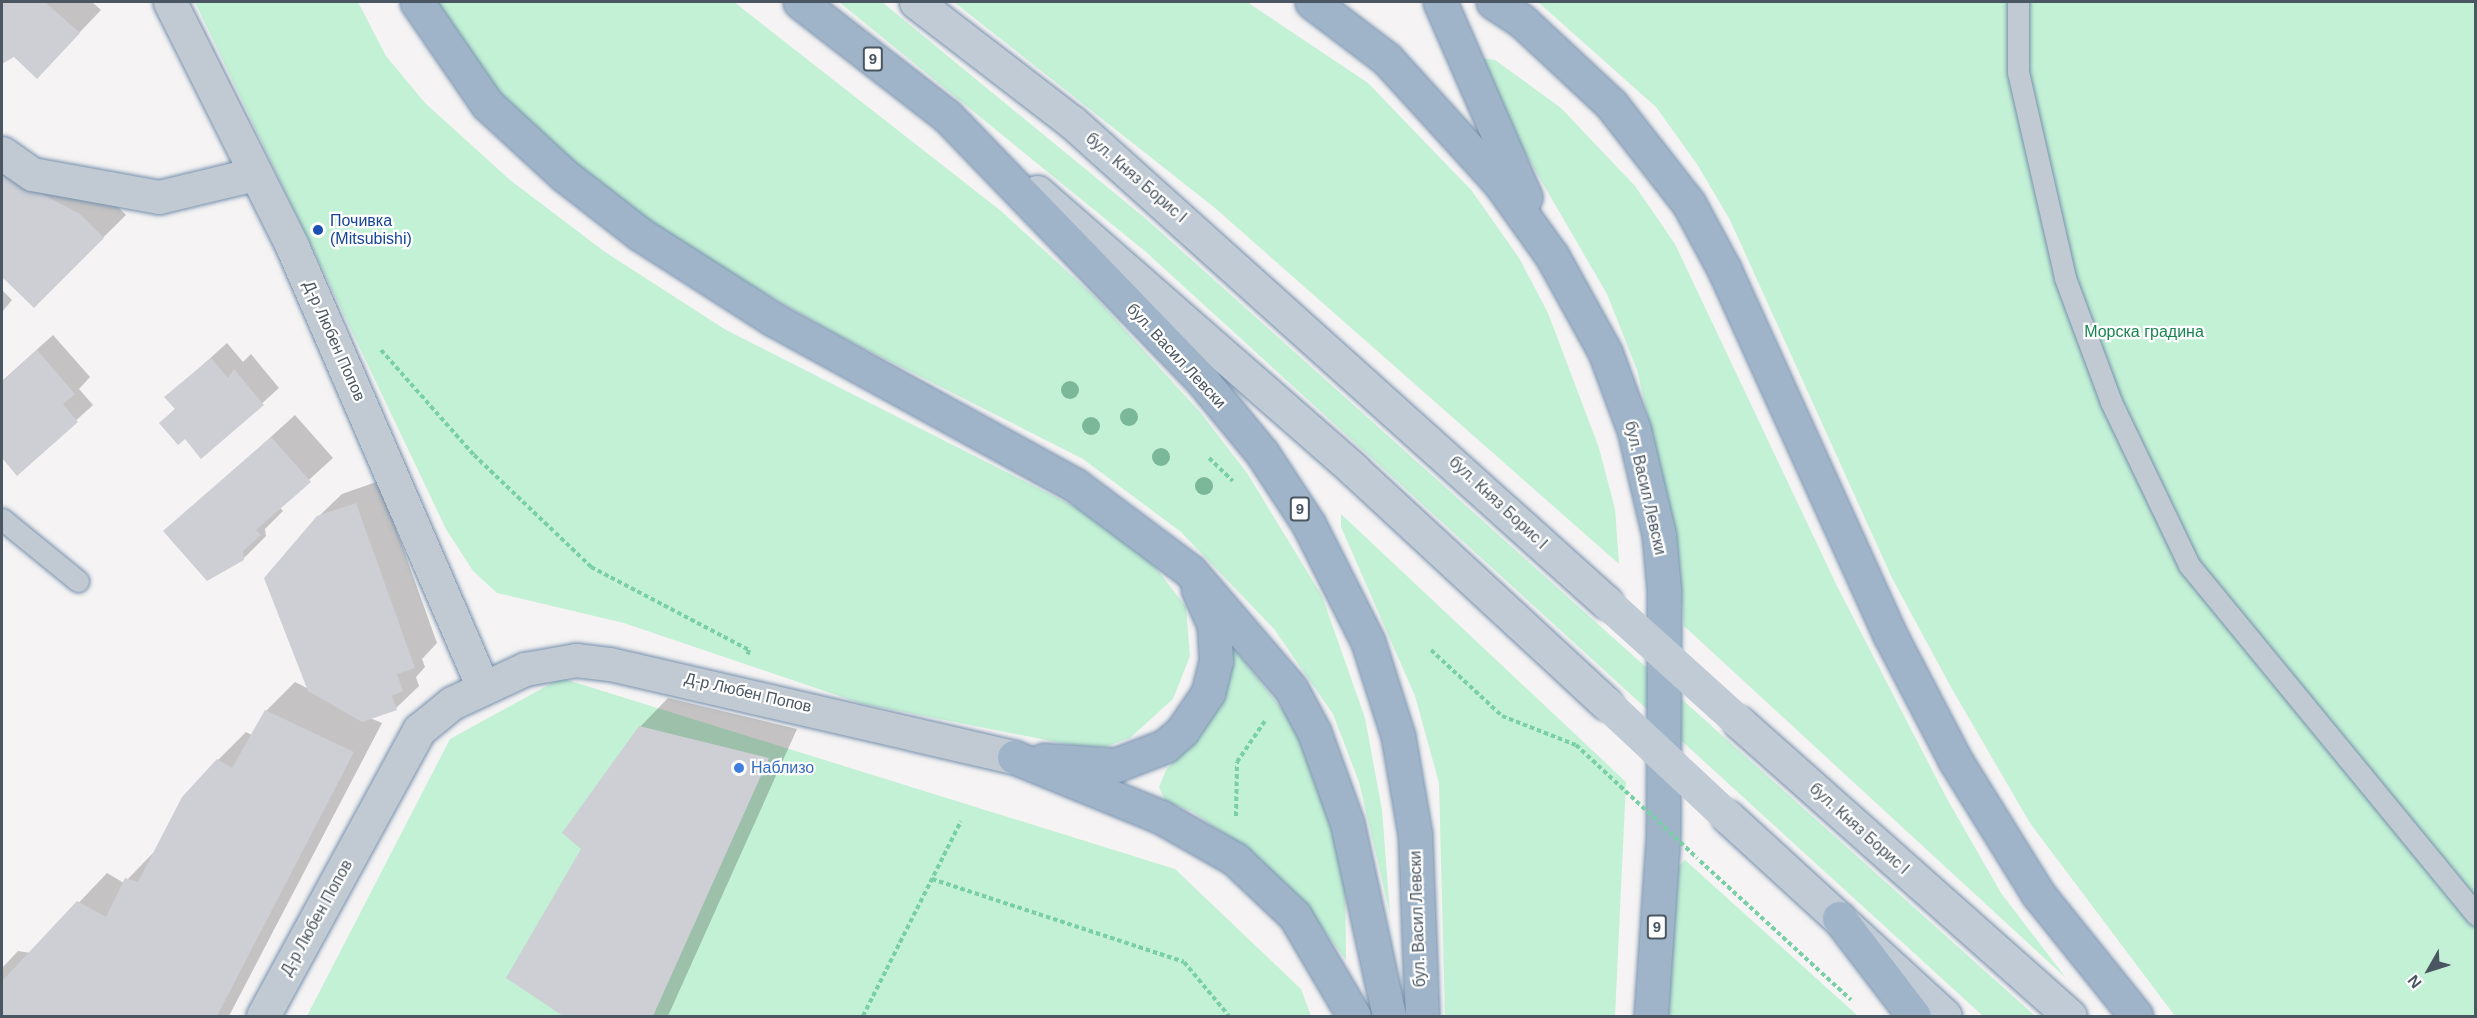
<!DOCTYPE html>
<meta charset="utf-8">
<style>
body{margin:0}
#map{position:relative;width:2477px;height:1018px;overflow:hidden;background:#f5f3f3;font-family:Arial,sans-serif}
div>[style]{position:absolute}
.green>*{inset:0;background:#c3f1d5}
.shadow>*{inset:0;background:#0003}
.building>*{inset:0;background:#cdcfd5}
.path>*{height:4px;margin-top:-2px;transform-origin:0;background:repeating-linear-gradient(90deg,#7ad0a6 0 4.5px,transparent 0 7.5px)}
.roads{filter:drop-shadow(0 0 2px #7690ad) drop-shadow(0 0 2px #7690ad)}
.service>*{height:21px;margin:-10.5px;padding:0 10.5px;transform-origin:10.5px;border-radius:10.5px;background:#c1cad2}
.minor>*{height:33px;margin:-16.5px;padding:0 16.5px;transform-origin:16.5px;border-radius:16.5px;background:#c1cad2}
.secondary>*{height:33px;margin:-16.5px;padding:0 16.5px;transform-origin:16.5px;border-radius:16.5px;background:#c1cbd6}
.trunk>*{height:33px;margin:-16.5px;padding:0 16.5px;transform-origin:16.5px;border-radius:16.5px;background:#9fb4c9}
.path-bridge>*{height:4px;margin-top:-2px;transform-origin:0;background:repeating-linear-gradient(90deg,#7ad0a6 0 4.5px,transparent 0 7.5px)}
.secondary-bridge>*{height:33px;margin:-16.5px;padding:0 16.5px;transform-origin:16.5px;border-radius:16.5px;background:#c1cbd6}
.trees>*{width:18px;height:18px;margin:-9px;border-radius:50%;background:#7bb799}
.dots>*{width:16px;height:16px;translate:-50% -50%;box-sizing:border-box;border:3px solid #fff;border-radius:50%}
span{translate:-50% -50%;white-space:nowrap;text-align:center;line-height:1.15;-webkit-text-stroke:4.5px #fff;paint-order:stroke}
.shield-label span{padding:2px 4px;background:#fff;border:2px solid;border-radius:4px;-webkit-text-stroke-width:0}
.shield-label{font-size:15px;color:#4a5661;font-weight:700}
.street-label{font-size:16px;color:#4a5661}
.transit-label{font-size:16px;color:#164399}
.left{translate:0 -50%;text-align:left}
.park-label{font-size:16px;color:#17864f}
.shop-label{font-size:16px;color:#366cbe}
.frame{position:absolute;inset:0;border:3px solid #4a5661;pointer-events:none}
.north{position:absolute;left:2399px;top:940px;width:60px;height:60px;-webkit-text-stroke:4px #fff;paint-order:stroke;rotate:231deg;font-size:16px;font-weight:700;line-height:24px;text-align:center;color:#4a5661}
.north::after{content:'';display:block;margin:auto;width:21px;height:27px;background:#4a5661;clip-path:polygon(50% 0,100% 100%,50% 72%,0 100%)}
</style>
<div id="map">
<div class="green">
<i style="clip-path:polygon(195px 2px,358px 2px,386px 56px,425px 103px,510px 180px,605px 252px,726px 330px,1093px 516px,1149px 559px,1186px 607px,1190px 656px,1173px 699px,1130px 738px,1105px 747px,1077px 746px,863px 704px,624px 623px,497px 593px,473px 571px,446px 529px)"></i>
<i style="clip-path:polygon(428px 2px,734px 2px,1001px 211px,1093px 295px,1200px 412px,1247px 473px,1322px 596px,1365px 718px,1382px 810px,1390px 914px,1359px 782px,1333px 714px,1274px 629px,1181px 532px,1083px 459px,836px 334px,668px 237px,518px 118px)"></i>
<i style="clip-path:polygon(839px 2px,882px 2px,1145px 218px,2035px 1016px,1983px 1016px,1146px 252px)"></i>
<i style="clip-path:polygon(954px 2px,1247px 2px,1368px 83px,1472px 191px,1519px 258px,1548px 313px,1599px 448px,1615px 509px,1619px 564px,1215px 208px)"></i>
<i style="clip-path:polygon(1538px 2px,2475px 2px,2475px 1016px,2175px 1016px,2030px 823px,1952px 689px,1892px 578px,1730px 220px,1697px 164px,1656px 107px)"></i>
<i style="clip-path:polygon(1478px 58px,1495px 60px,1561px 108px,1635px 186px,1675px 244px,1837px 586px,1946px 797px,2001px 893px,2066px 978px,1684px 626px,1677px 542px,1637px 370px,1607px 294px,1474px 65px)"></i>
<i style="clip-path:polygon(1341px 514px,1626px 782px,1615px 1016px,1445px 1016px,1439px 783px,1415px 696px,1341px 527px)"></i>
<i style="clip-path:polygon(1236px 651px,1296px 727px,1317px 769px,1345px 869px,1346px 960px,1313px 916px,1242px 846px,1193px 812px,1165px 801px,1159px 787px,1166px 770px,1215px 714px,1225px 652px)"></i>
<i style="clip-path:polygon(561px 678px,1175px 869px,1301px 989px,1311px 1016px,307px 1016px,450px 739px)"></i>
<i style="clip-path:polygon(1685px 860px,1858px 1016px,1664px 1016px,1673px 872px)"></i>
</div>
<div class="shadow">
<i style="clip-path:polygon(2px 2px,92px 2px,101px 10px,37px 77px,14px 55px,2px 62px)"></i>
<i style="clip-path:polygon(16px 147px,103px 192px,126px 215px,34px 306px,2px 275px,2px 149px)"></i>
<i style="clip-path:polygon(2px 290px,12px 300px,2px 312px)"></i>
<i style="clip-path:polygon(53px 335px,90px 377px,79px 389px,93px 405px,17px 474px,2px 456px,2px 381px)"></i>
<i style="clip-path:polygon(227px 343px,243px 362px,251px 354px,279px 388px,202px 457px,185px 437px,161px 423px,176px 408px,166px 398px)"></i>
<i style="clip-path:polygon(295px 415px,333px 458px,279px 507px,283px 511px,265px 529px,266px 536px,243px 559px,166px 532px)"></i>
<i style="clip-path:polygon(379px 481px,437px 643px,422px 659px,425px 667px,416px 677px,419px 686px,396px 708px,370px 718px,382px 723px,229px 1016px,2px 1016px,2px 968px,18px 951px,31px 953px,107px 873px,124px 883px,155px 851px,218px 760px,246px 732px,252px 735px,266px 711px,295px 682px,309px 689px,318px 517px,342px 494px)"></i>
<i style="clip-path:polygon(668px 698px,797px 729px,668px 1016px,566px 1016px,508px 978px,582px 849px,640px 727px)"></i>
</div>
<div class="building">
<i style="clip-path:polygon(2px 2px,45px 2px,80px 33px,37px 79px,14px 57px,2px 64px)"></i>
<i style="clip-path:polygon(2px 173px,80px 214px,104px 238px,34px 308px,2px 277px)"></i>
<i style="clip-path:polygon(37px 350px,75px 394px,63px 404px,78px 422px,17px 476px,2px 458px,2px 381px)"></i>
<i style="clip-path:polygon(211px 358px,228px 378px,234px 369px,264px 405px,201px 459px,185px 439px,178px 445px,159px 423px,175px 409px,164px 397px)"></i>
<i style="clip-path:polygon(271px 437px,311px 482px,256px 530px,261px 535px,243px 551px,244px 560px,207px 581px,163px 531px)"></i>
<i style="clip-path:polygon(356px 503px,415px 668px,397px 674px,403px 691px,392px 696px,397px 710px,362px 722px,308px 691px,264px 578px,317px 516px)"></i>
<i style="clip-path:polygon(265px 710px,354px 752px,217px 1016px,2px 1016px,2px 981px,77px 901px,106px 917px,125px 878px,138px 882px,182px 797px,217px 759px,232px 768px)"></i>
<i style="clip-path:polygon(639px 726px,769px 758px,653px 1016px,563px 1016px,506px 978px,581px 849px,562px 833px)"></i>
</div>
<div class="path">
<i style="left:381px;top:350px;width:140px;rotate:48.5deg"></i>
<i style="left:474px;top:455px;width:162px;rotate:43.7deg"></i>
<i style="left:591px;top:567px;width:178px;rotate:27.7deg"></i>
<i style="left:749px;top:650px;width:7px;rotate:106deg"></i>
<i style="left:1209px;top:458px;width:33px;rotate:44deg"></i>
<i style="left:1431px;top:650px;width:97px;rotate:42.9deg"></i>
<i style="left:1502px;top:716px;width:79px;rotate:21.4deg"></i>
<i style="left:1236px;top:816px;width:54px;rotate:-88.9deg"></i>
<i style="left:1237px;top:762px;width:50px;rotate:-55.7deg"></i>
<i style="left:1700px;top:861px;width:205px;rotate:42.6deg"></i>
<i style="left:932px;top:879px;width:265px;rotate:18.2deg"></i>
<i style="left:1184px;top:962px;width:70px;rotate:50.2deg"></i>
<i style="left:863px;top:1016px;width:218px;rotate:-63.3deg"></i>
</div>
<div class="roads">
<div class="service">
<i style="left:2018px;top:2px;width:70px;rotate:90deg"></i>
<i style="left:2018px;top:72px;width:211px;rotate:77.1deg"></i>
<i style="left:2065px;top:278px;width:132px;rotate:69.6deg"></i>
<i style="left:2111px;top:402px;width:181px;rotate:64.4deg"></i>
<i style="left:2189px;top:565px;width:453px;rotate:50.6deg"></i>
<i style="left:2px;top:519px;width:98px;rotate:39.2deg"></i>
</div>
<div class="minor">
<i style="left:170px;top:2px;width:273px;rotate:63.4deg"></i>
<i style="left:292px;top:246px;width:481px;rotate:66.6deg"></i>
<i style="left:2px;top:153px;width:37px;rotate:35deg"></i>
<i style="left:32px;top:174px;width:129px;rotate:10.3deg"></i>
<i style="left:159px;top:197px;width:99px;rotate:-13.5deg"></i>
<i style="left:263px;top:1016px;width:326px;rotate:-61.4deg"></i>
<i style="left:419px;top:730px;width:43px;rotate:-39.3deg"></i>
<i style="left:452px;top:703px;width:81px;rotate:-25deg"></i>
<i style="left:525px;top:669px;width:52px;rotate:-10deg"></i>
<i style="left:576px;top:660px;width:34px;rotate:7deg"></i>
<i style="left:610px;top:664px;width:415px;rotate:13deg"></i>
</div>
<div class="secondary">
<i style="left:916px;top:2px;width:197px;rotate:37.6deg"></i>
<i style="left:1072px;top:122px;width:718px;rotate:41.95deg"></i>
<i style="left:1037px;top:192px;width:422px;rotate:41.2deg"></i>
<i style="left:1354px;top:470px;width:343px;rotate:42.8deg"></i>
<i style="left:1740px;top:723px;width:441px;rotate:41.6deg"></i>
<i style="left:1728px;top:817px;width:294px;rotate:42.5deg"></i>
</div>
<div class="trunk">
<i style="left:417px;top:2px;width:124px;rotate:55.5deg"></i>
<i style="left:487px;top:104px;width:105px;rotate:42.7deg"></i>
<i style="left:564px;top:175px;width:96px;rotate:37.8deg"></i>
<i style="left:640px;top:234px;width:158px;rotate:32.6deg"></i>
<i style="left:773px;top:319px;width:345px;rotate:28.8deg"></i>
<i style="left:1075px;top:485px;width:144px;rotate:36.8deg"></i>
<i style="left:1190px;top:571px;width:155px;rotate:49.4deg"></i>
<i style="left:1291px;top:689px;width:49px;rotate:61.9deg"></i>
<i style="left:1314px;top:732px;width:97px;rotate:70.1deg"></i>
<i style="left:1347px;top:823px;width:198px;rotate:77.7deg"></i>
<i style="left:800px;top:2px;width:186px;rotate:37.8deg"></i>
<i style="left:947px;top:116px;width:367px;rotate:46deg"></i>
<i style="left:1202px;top:380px;width:94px;rotate:50.6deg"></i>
<i style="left:1262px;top:453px;width:84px;rotate:56.7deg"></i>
<i style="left:1308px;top:523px;width:133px;rotate:63.2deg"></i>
<i style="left:1368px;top:642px;width:99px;rotate:72.3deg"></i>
<i style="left:1398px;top:736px;width:99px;rotate:80.2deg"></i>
<i style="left:1415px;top:834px;width:182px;rotate:87.8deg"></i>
<i style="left:1312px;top:2px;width:94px;rotate:37.2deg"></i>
<i style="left:1387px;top:59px;width:166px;rotate:47.7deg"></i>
<i style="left:1499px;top:182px;width:91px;rotate:54.4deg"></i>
<i style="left:1552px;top:256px;width:110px;rotate:61.1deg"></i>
<i style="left:1605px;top:352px;width:83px;rotate:69.6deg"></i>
<i style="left:1634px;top:430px;width:108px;rotate:76.6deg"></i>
<i style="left:1659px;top:535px;width:55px;rotate:84.8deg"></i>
<i style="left:1664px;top:590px;width:248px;rotate:90.2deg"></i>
<i style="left:1663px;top:838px;width:178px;rotate:93.9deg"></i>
<i style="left:1440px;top:2px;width:213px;rotate:66.4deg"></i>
<i style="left:1493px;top:2px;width:35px;rotate:33deg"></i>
<i style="left:1522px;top:21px;width:122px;rotate:43deg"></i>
<i style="left:1611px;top:104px;width:127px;rotate:52deg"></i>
<i style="left:1689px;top:204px;width:74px;rotate:61.7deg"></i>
<i style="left:1724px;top:269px;width:402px;rotate:65.6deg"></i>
<i style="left:1890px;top:635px;width:141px;rotate:62.5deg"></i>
<i style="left:1955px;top:760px;width:158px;rotate:58.2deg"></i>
<i style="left:2038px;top:894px;width:156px;rotate:51.2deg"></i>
<i style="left:1014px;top:757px;width:159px;rotate:22.2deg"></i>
<i style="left:1161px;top:817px;width:85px;rotate:29.6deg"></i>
<i style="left:1235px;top:859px;width:83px;rotate:43.5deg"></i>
<i style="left:1295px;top:916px;width:116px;rotate:59.5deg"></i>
<i style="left:1044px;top:760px;width:72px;rotate:4deg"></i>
<i style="left:1116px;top:765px;width:53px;rotate:-21.2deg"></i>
<i style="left:1165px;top:746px;width:23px;rotate:-41deg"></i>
<i style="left:1182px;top:731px;width:46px;rotate:-55.6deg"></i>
<i style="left:1208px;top:693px;width:33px;rotate:-76deg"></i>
<i style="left:1216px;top:661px;width:36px;rotate:-93deg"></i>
<i style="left:1214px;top:625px;width:39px;rotate:-114deg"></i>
<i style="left:1839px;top:918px;width:123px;rotate:52.6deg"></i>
</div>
</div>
<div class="path-bridge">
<i style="left:1576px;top:745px;width:166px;rotate:43deg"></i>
</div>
<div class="secondary-bridge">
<i style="left:1606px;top:602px;width:181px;rotate:42.1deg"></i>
<i style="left:1606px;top:703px;width:167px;rotate:43.1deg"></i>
</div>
<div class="trees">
<i style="left:1070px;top:390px"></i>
<i style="left:1129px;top:417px"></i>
<i style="left:1091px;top:426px"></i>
<i style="left:1161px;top:457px"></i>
<i style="left:1204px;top:486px"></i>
</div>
<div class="dots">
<i style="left:318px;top:230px;background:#1a4fb4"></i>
<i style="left:739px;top:768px;background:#3f7fe0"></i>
</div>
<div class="shield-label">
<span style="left:873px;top:59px">9</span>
<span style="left:1300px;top:509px">9</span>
<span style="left:1657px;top:927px">9</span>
</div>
<div class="street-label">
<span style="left:1136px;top:178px;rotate:41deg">бул. Княз Борис I</span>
<span style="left:334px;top:341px;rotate:66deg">Д-р Любен Попов</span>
<span style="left:1176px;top:356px;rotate:47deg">бул. Васил Левски</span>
<span style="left:1645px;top:488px;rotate:77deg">бул. Васил Левски</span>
<span style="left:1498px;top:503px;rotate:43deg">бул. Княз Борис I</span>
<span style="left:748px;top:693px;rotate:13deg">Д-р Любен Попов</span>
<span style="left:1859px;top:829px;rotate:42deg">бул. Княз Борис I</span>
<span style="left:317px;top:918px;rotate:-61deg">Д-р Любен Попов</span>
<span style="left:1418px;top:919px;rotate:-92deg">бул. Васил Левски</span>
</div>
<div class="transit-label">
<span class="left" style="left:330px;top:230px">Почивка<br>(Mitsubishi)</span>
</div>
<div class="park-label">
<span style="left:2144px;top:332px">Морска градина</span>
</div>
<div class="shop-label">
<span class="left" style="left:751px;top:768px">Наблизо</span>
</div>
<div class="frame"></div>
<div class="north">N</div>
</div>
